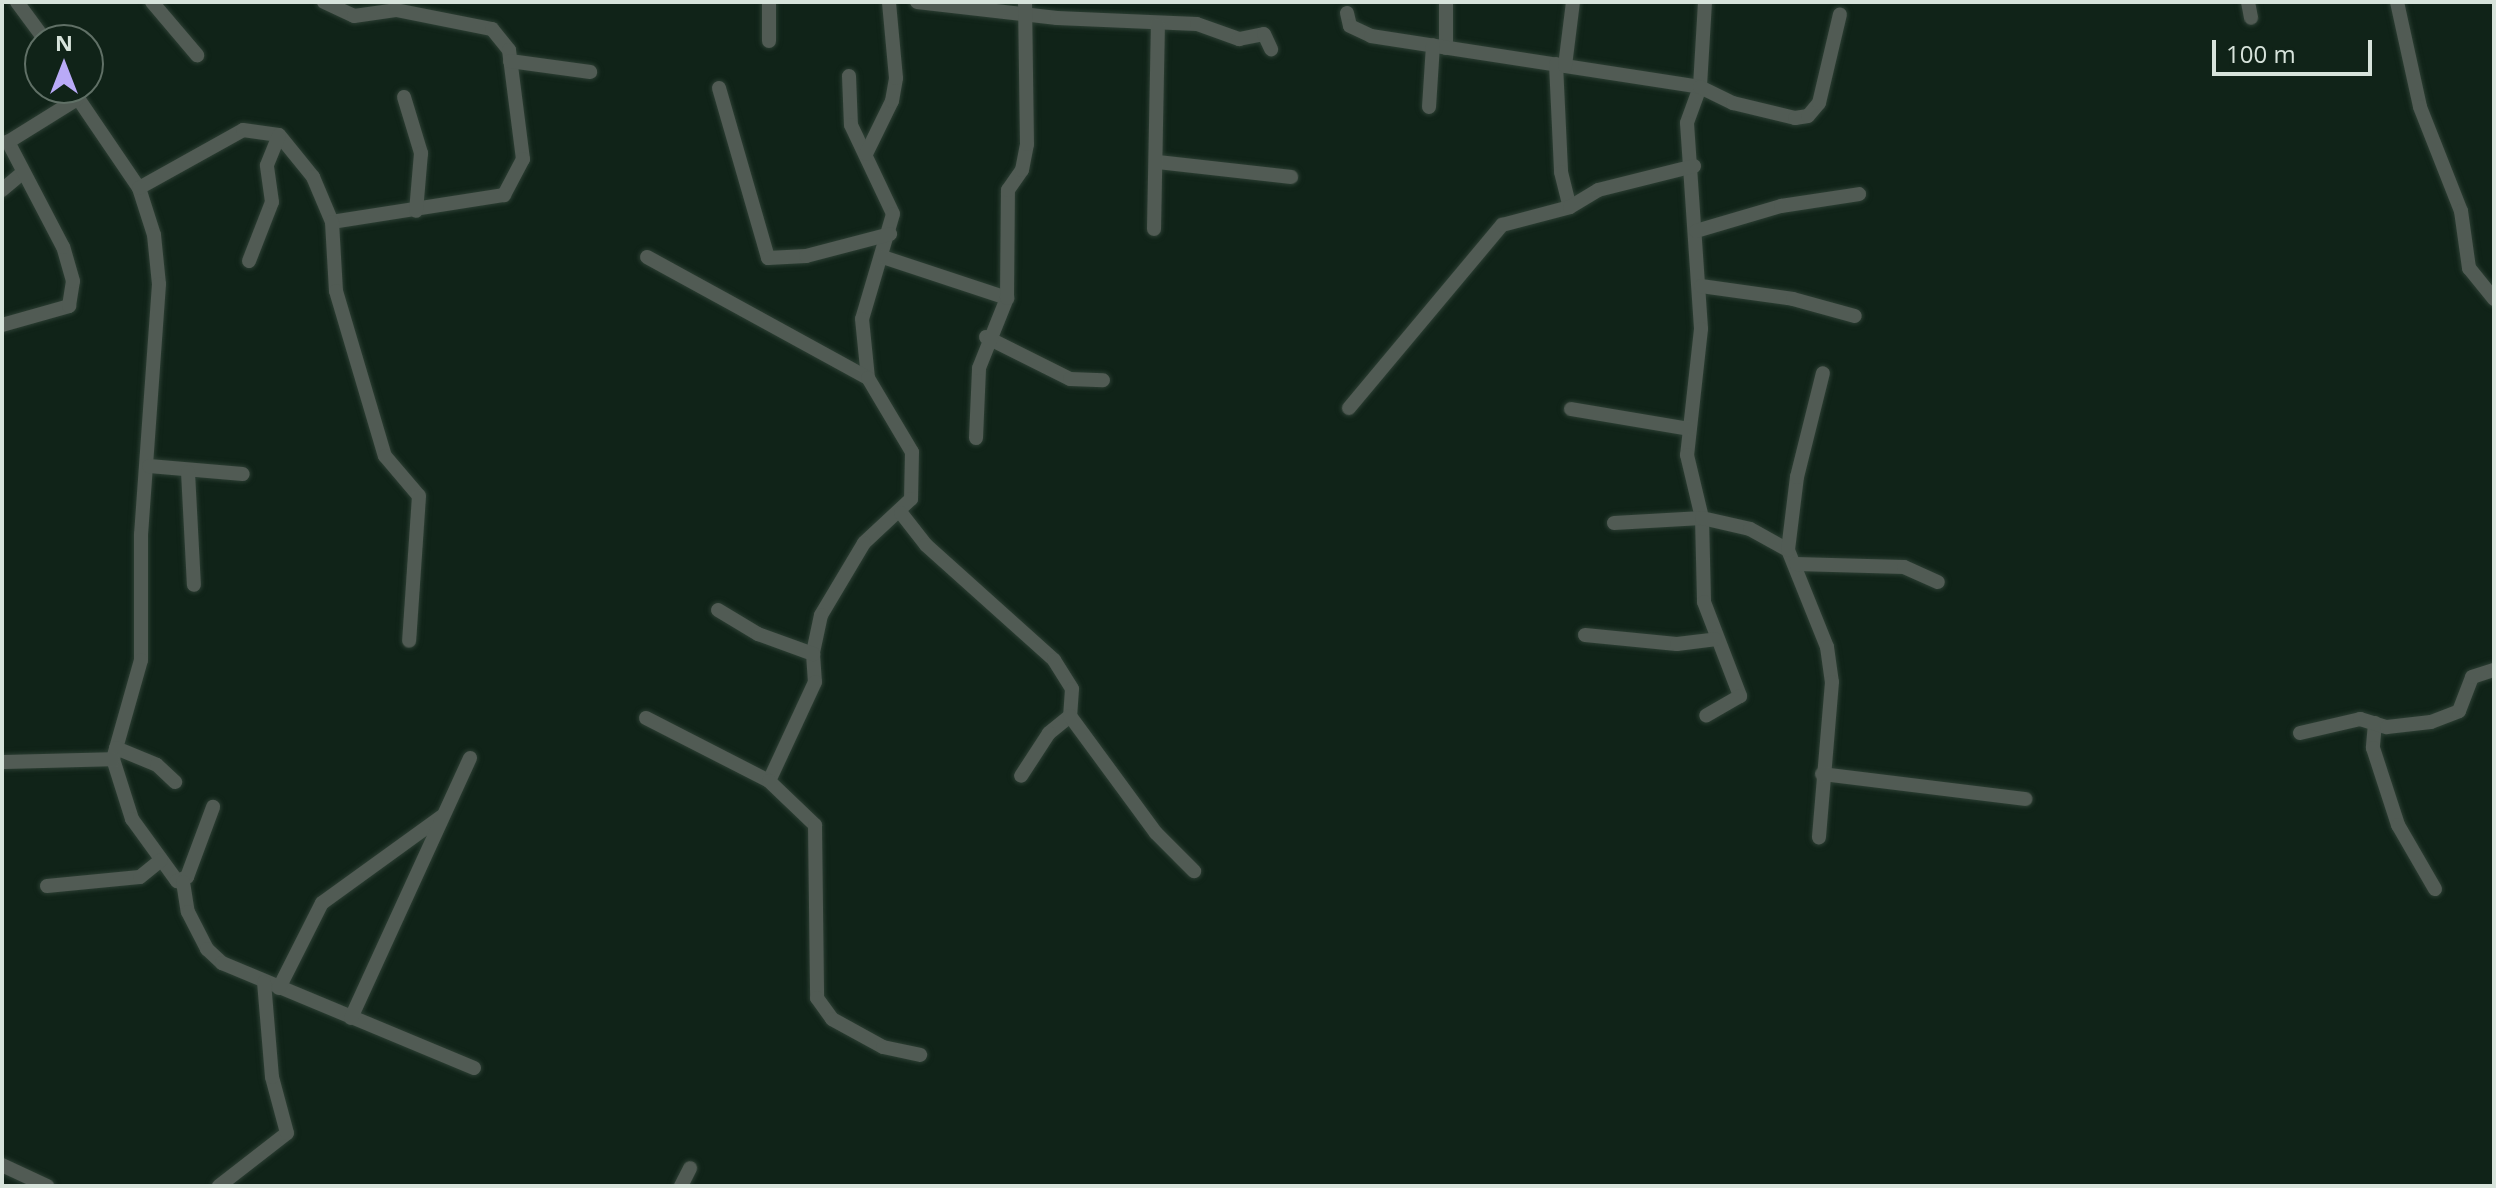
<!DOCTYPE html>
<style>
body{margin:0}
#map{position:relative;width:2496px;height:1188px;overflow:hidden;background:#102318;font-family:"Open Sans",sans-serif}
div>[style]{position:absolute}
.roads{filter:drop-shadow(0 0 2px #2c3e33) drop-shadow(0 0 2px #2c3e33)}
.minor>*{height:14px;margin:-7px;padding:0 7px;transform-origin:7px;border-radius:7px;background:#515b54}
span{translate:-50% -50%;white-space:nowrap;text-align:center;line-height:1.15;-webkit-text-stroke:6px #102318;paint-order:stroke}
.frame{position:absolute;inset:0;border:4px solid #d7e3db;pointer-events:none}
.north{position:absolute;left:24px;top:24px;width:80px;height:80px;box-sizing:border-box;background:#102318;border:2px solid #607066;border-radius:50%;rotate:0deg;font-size:22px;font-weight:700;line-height:32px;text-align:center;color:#d7e3db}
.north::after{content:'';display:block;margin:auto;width:28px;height:36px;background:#b9aaf7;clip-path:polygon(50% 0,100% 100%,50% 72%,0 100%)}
.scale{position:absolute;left:2212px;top:40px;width:160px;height:36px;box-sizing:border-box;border:4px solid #d7e3db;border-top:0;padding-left:10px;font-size:24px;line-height:28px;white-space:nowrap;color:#d7e3db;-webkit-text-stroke:6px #102318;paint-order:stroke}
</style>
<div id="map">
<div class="roads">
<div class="minor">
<i style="left:17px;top:2px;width:47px;rotate:53.6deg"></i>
<i style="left:152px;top:2px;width:70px;rotate:49.7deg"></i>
<i style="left:324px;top:2px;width:33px;rotate:25deg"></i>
<i style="left:354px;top:16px;width:42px;rotate:-8.1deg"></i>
<i style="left:396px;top:10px;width:98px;rotate:11.2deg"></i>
<i style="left:492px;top:29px;width:27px;rotate:51deg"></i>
<i style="left:509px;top:50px;width:110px;rotate:82.7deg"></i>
<i style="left:523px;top:159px;width:41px;rotate:117.8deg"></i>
<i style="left:504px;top:195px;width:174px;rotate:171.1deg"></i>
<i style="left:769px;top:2px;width:39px;rotate:90deg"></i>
<i style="left:917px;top:2px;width:141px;rotate:6.5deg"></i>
<i style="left:1057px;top:18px;width:140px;rotate:2.5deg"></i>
<i style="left:1197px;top:24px;width:45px;rotate:19.7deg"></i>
<i style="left:1239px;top:39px;width:25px;rotate:-11deg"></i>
<i style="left:1264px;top:34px;width:17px;rotate:65deg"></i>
<i style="left:1446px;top:2px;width:46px;rotate:90deg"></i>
<i style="left:1705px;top:2px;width:85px;rotate:93.4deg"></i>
<i style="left:1700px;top:87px;width:38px;rotate:110deg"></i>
<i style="left:1687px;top:123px;width:206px;rotate:86.1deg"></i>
<i style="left:1701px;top:329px;width:127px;rotate:96.3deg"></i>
<i style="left:1687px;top:455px;width:65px;rotate:76.6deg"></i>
<i style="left:1702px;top:518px;width:84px;rotate:88.6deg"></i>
<i style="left:1704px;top:602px;width:101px;rotate:69deg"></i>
<i style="left:1740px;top:696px;width:39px;rotate:150deg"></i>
<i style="left:2248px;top:2px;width:16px;rotate:79deg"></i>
<i style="left:2397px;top:2px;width:107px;rotate:77.6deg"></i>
<i style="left:2420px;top:107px;width:112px;rotate:68.5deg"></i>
<i style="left:2461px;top:211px;width:58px;rotate:82deg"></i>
<i style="left:2469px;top:268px;width:40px;rotate:51deg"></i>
<i style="left:1347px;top:13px;width:13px;rotate:77deg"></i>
<i style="left:1350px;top:26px;width:23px;rotate:25deg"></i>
<i style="left:1371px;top:36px;width:333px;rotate:8.8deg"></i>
<i style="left:1700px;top:87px;width:37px;rotate:26deg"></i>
<i style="left:1733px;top:103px;width:64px;rotate:13.6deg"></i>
<i style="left:1795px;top:118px;width:13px;rotate:-9deg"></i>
<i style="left:1808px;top:116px;width:17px;rotate:-50deg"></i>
<i style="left:1819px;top:103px;width:91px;rotate:-76.7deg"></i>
<i style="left:510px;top:61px;width:81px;rotate:7.8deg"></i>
<i style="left:1556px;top:64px;width:108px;rotate:87.3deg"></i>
<i style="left:1561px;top:172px;width:36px;rotate:76deg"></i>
<i style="left:1565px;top:66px;width:64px;rotate:-82.9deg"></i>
<i style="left:849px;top:76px;width:49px;rotate:87.7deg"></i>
<i style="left:851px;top:125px;width:98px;rotate:64.7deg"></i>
<i style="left:893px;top:214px;width:109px;rotate:106.4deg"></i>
<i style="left:862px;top:319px;width:59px;rotate:84.2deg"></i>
<i style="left:71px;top:88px;width:121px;rotate:55.8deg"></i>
<i style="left:139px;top:188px;width:49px;rotate:72.3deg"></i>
<i style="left:154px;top:235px;width:49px;rotate:84.2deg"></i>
<i style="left:159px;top:284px;width:251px;rotate:94.1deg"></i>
<i style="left:141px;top:534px;width:126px;rotate:90deg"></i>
<i style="left:141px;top:660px;width:103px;rotate:105.8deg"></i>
<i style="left:113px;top:759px;width:63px;rotate:72.4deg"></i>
<i style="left:132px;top:819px;width:77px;rotate:54deg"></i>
<i style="left:177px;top:881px;width:11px;rotate:-22deg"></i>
<i style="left:187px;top:877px;width:75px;rotate:-69.6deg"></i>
<i style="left:719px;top:88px;width:177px;rotate:73.9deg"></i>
<i style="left:768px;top:258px;width:38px;rotate:-3deg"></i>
<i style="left:806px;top:256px;width:87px;rotate:-14.7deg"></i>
<i style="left:404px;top:97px;width:59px;rotate:73.1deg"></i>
<i style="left:421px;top:153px;width:58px;rotate:94.9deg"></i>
<i style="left:1429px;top:107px;width:62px;rotate:-86.3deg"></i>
<i style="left:866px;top:154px;width:59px;rotate:-63.9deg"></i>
<i style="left:892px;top:101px;width:23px;rotate:-80deg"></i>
<i style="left:896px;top:78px;width:76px;rotate:-95.3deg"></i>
<i style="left:1158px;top:162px;width:134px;rotate:6.4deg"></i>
<i style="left:139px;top:188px;width:119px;rotate:-29.1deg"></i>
<i style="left:243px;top:130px;width:36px;rotate:8deg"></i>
<i style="left:279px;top:135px;width:54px;rotate:51deg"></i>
<i style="left:313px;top:177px;width:49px;rotate:67.1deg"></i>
<i style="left:332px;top:222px;width:69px;rotate:86.7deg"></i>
<i style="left:336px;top:291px;width:172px;rotate:73.5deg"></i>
<i style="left:385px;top:456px;width:52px;rotate:49.6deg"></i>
<i style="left:419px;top:496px;width:145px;rotate:93.9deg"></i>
<i style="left:2px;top:190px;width:25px;rotate:-40deg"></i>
<i style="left:1154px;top:229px;width:204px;rotate:-88.9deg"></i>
<i style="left:1696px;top:231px;width:89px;rotate:-16.4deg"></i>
<i style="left:1781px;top:206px;width:79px;rotate:-8.7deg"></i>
<i style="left:647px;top:257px;width:252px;rotate:28.7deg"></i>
<i style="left:868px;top:378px;width:86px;rotate:59.3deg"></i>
<i style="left:912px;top:452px;width:47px;rotate:91.2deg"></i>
<i style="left:911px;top:499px;width:64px;rotate:136.9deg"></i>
<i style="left:864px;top:543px;width:84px;rotate:120.8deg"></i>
<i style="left:821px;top:615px;width:40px;rotate:102deg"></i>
<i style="left:813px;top:654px;width:28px;rotate:86deg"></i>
<i style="left:815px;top:682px;width:109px;rotate:114.9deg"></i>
<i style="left:883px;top:257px;width:131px;rotate:18.3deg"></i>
<i style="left:249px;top:261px;width:63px;rotate:-68.7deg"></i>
<i style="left:272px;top:202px;width:37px;rotate:-98deg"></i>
<i style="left:267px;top:165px;width:32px;rotate:-68deg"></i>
<i style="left:1701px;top:286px;width:93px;rotate:8deg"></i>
<i style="left:1793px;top:299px;width:64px;rotate:15.3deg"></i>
<i style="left:2px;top:325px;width:70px;rotate:-15.8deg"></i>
<i style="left:69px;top:306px;width:25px;rotate:-81deg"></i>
<i style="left:73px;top:281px;width:35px;rotate:-106deg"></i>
<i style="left:63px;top:247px;width:119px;rotate:-117.6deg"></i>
<i style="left:8px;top:142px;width:81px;rotate:-31.9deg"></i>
<i style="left:986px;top:337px;width:94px;rotate:26.6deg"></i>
<i style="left:1070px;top:379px;width:33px;rotate:2deg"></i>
<i style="left:1349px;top:408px;width:239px;rotate:-50.1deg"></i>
<i style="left:1502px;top:225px;width:70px;rotate:-14.8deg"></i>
<i style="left:1570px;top:207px;width:33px;rotate:-31deg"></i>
<i style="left:1598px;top:190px;width:99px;rotate:-14deg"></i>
<i style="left:1571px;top:409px;width:120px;rotate:9.6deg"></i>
<i style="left:976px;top:438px;width:70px;rotate:-87.5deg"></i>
<i style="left:979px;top:368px;width:75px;rotate:-68.2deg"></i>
<i style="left:1007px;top:298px;width:108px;rotate:-89.5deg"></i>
<i style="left:1008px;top:190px;width:24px;rotate:-55deg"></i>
<i style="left:1022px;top:170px;width:26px;rotate:-79deg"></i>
<i style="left:1027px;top:144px;width:142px;rotate:-90.8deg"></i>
<i style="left:149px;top:466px;width:94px;rotate:4.9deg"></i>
<i style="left:188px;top:472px;width:113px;rotate:87deg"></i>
<i style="left:901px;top:513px;width:41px;rotate:52deg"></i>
<i style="left:926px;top:545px;width:172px;rotate:41.9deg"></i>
<i style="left:1054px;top:660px;width:34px;rotate:58deg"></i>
<i style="left:1072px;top:689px;width:27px;rotate:94deg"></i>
<i style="left:1070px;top:716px;width:27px;rotate:141deg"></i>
<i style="left:1049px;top:733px;width:51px;rotate:123.1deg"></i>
<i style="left:1614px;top:523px;width:88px;rotate:-3.3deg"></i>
<i style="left:1702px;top:518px;width:49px;rotate:12.9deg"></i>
<i style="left:1750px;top:529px;width:43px;rotate:28.9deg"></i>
<i style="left:1788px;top:550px;width:105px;rotate:68.1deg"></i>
<i style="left:1827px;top:647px;width:35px;rotate:82deg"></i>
<i style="left:1832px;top:682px;width:156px;rotate:94.8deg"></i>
<i style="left:1788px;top:550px;width:74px;rotate:-83deg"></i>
<i style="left:1797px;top:477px;width:107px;rotate:-76deg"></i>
<i style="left:1796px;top:564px;width:108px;rotate:1.6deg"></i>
<i style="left:1904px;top:567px;width:37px;rotate:24deg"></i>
<i style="left:718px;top:610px;width:47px;rotate:31deg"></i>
<i style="left:758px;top:634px;width:59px;rotate:20deg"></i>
<i style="left:1585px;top:635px;width:92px;rotate:5.6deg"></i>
<i style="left:1677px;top:644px;width:38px;rotate:-7deg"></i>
<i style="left:1070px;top:716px;width:145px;rotate:53.7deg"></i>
<i style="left:1156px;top:833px;width:54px;rotate:45deg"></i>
<i style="left:646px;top:718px;width:138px;rotate:27.1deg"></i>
<i style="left:769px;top:781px;width:64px;rotate:43.7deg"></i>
<i style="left:815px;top:825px;width:173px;rotate:89.3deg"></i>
<i style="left:817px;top:998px;width:26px;rotate:54deg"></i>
<i style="left:832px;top:1019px;width:58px;rotate:28.8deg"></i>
<i style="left:883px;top:1047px;width:38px;rotate:12deg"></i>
<i style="left:2375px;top:723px;width:25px;rotate:95deg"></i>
<i style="left:2373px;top:748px;width:81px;rotate:72deg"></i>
<i style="left:2398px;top:825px;width:74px;rotate:60deg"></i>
<i style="left:2300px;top:733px;width:62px;rotate:-13.1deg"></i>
<i style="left:2360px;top:719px;width:28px;rotate:17deg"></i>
<i style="left:2387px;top:727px;width:44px;rotate:-6.5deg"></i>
<i style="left:2431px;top:722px;width:30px;rotate:-21deg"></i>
<i style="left:2459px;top:711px;width:36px;rotate:-69deg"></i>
<i style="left:2472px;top:677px;width:23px;rotate:-18deg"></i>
<i style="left:116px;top:748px;width:44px;rotate:22.5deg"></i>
<i style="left:157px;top:765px;width:25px;rotate:43deg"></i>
<i style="left:2px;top:762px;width:111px;rotate:-1.5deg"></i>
<i style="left:1822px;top:774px;width:205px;rotate:7deg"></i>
<i style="left:183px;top:882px;width:30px;rotate:81deg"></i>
<i style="left:188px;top:912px;width:42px;rotate:62.8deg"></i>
<i style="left:207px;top:949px;width:21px;rotate:43deg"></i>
<i style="left:222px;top:963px;width:273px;rotate:22.6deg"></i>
<i style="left:47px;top:886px;width:93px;rotate:-5.5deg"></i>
<i style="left:140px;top:877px;width:27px;rotate:-39deg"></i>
<i style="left:279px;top:988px;width:95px;rotate:-63.2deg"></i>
<i style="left:322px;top:903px;width:147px;rotate:-35.9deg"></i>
<i style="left:351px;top:1018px;width:286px;rotate:-65.4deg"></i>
<i style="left:2px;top:1165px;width:50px;rotate:25deg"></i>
<i style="left:219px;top:1186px;width:86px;rotate:-37.9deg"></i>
<i style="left:287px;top:1133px;width:58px;rotate:-105deg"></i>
<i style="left:272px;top:1077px;width:95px;rotate:-94.8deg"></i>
<i style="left:681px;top:1186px;width:20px;rotate:-63deg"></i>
</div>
</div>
<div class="frame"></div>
<div class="north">N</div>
<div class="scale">100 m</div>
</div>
